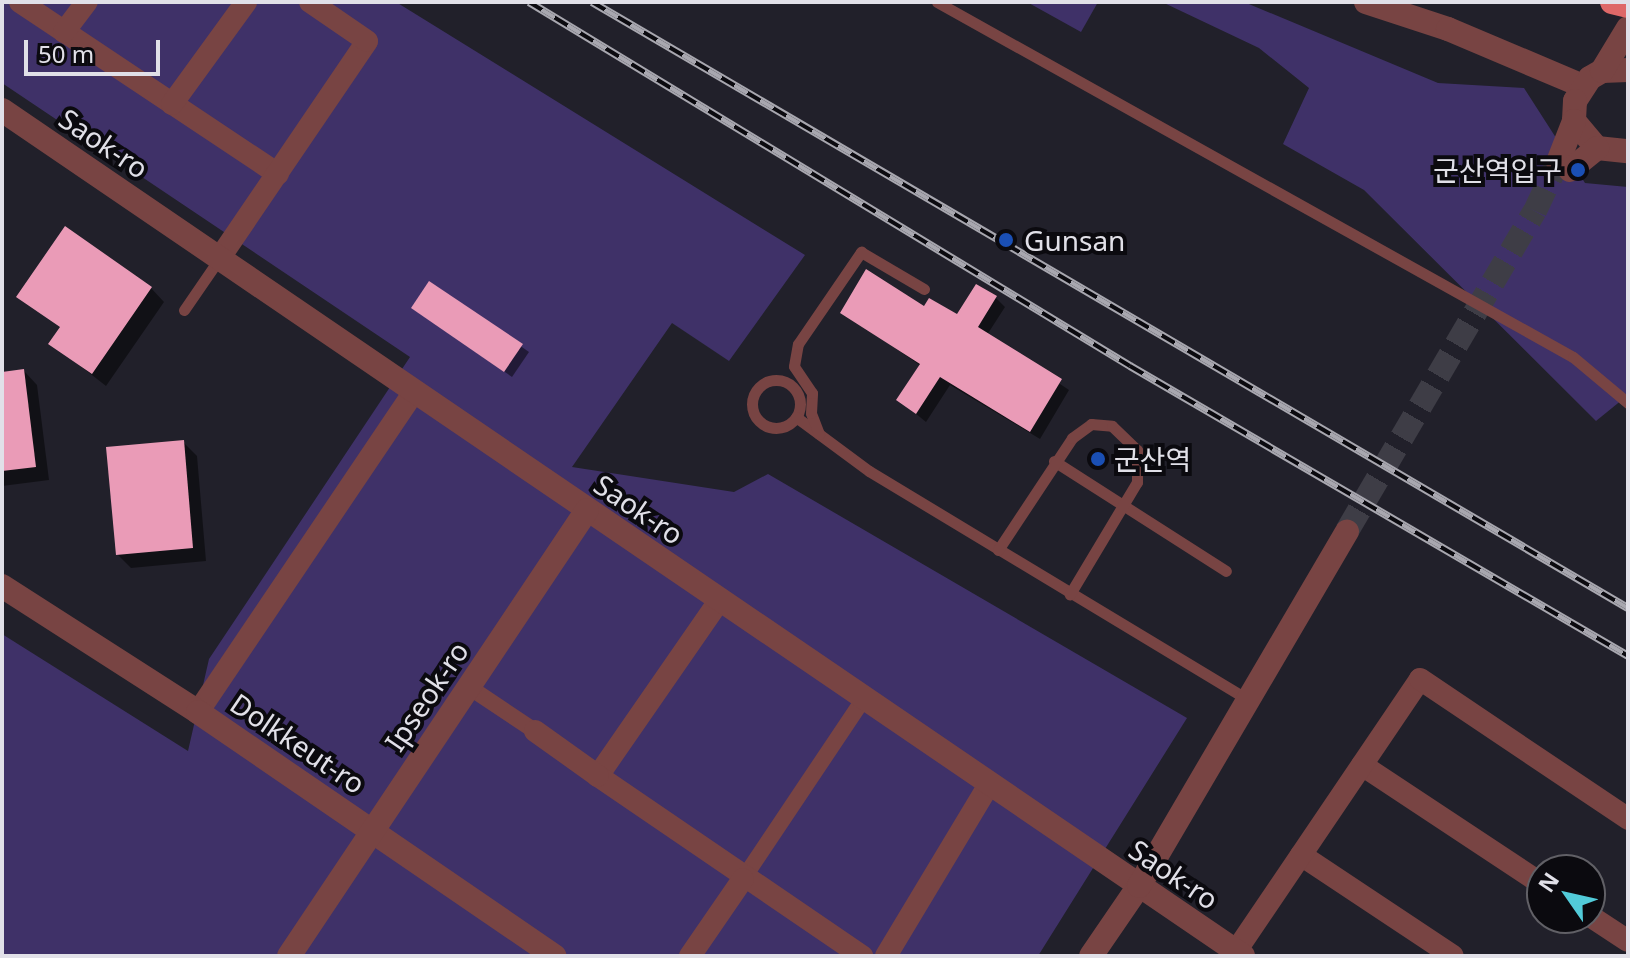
<!DOCTYPE html>
<meta charset="utf-8">
<style>
body{margin:0}
#map{position:relative;width:1630px;height:958px;overflow:hidden;background:#21202a;font-family:"Noto Sans","Noto Sans KR",sans-serif}
div>[style]{position:absolute}
.green>*{inset:0;background:#3f3168}
.shadow>*{inset:0;background:#0007}
.building>*{inset:0;background:#ea9bb7}
.tertiary-tunnel>*{height:24px;margin-top:-12px;transform-origin:0;background:repeating-linear-gradient(90deg,#3e3d46 0 24px,transparent 0 36px)}
.service>*{height:11px;margin:-5.5px;padding:0 5.5px;transform-origin:5.5px;border-radius:5.5px;background:#784443}
.service>.ring{margin:-5.5px;padding:0;box-sizing:content-box;background:none;border:11px solid #784443;border-radius:50%}
.pedestrian>*{height:16px;margin:-8px;padding:0 8px;transform-origin:8px;border-radius:8px;background:#784443}
.minor>*{height:22px;margin:-11px;padding:0 11px;transform-origin:11px;border-radius:11px;background:#784443}
.tertiary>*{height:24px;margin:-12px;padding:0 12px;transform-origin:12px;border-radius:12px;background:#784443}
.trunk>*{height:24px;margin:-12px;padding:0 12px;transform-origin:12px;border-radius:12px;background:#de6868}
.rail>*{height:8px;margin-top:-4px;transform-origin:0;background:repeating-linear-gradient(90deg,#0b0a0f 0 15px,#a8a7af 0 30px);box-sizing:border-box;border-block:2px solid #a8a7af}
.dots>*{width:22px;height:22px;translate:-50% -50%;box-sizing:border-box;border:4px solid #0b0a0f;border-radius:50%}
span{translate:-50% -50%;white-space:nowrap;text-align:center;line-height:1.15;-webkit-text-stroke:8px #0b0a0f;paint-order:stroke}
.street-label{font-size:28px;color:#e1e0e8}
.poi-label{font-size:28px;color:#e1e0e8}
.right{translate:-100% -50%;text-align:right}
.left{translate:0 -50%;text-align:left}
.frame{position:absolute;inset:0;border:4px solid #e1e0e8;pointer-events:none}
.north{position:absolute;left:1526px;top:854px;width:80px;height:80px;box-sizing:border-box;background:#0b0a0f;border:2px solid #616066;border-radius:50%;rotate:304deg;font-size:22px;font-weight:700;line-height:32px;text-align:center;color:#e1e0e8}
.north::after{content:'';display:block;margin:auto;width:28px;height:36px;background:#52cbd9;clip-path:polygon(50% 0,100% 100%,50% 72%,0 100%)}
.scale{position:absolute;left:24px;top:40px;width:136px;height:36px;box-sizing:border-box;border:4px solid #e1e0e8;border-top:0;padding-left:10px;font-size:24px;line-height:28px;white-space:nowrap;color:#e1e0e8;-webkit-text-stroke:6px #0b0a0f;paint-order:stroke}
</style>
<div id="map">
<div class="green">
<i style="clip-path:polygon(2px 2px,396px 2px,805px 255px,729px 361px,672px 323px,572px 467px,734px 492px,768px 474px,1187px 718px,1038px 956px,2px 956px,2px 634px,188px 751px,209px 659px,410px 357px,2px 83px)"></i>
<i style="clip-path:polygon(1027px 2px,1098px 2px,1081px 32px)"></i>
<i style="clip-path:polygon(1162px 2px,1244px 2px,1438px 83px,1524px 88px,1585px 183px,1628px 187px,1628px 395px,1596px 421px,1364px 190px,1283px 144px,1309px 88px,1259px 48px)"></i>
</div>
<div class="shadow">
<i style="clip-path:polygon(430px 283px,529px 352px,512px 377px,413px 308px)"></i>
<i style="clip-path:polygon(151px 288px,164px 302px,106px 386px,51px 343px,69px 331px,19px 296px)"></i>
<i style="clip-path:polygon(996px 298px,1005px 307px,987px 335px,1069px 390px,1040px 439px,950px 385px,926px 422px,899px 400px,921px 366px,843px 312px,925px 309px,957px 317px)"></i>
<i style="clip-path:polygon(24px 371px,37px 385px,49px 480px,2px 486px,2px 374px)"></i>
<i style="clip-path:polygon(183px 442px,197px 456px,206px 561px,131px 568px,117px 554px)"></i>
</div>
<div class="building">
<i style="clip-path:polygon(65px 226px,152px 287px,92px 374px,48px 344px,60px 327px,16px 297px)"></i>
<i style="clip-path:polygon(866px 269px,924px 306px,929px 298px,957px 314px,976px 284px,997px 296px,978px 327px,1062px 379px,1030px 432px,940px 377px,916px 414px,896px 400px,920px 364px,840px 313px)"></i>
<i style="clip-path:polygon(429px 281px,523px 344px,504px 372px,411px 308px)"></i>
<i style="clip-path:polygon(24px 369px,36px 467px,2px 471px,2px 372px)"></i>
<i style="clip-path:polygon(184px 440px,193px 548px,116px 555px,106px 447px)"></i>
</div>
<div class="tertiary-tunnel">
<i style="left:1347px;top:531px;width:371px;rotate:-59.6deg"></i>
<i style="left:1535px;top:211px;width:54px;rotate:-64.9deg"></i>
</div>
<div class="service">
<i style="left:937px;top:2px;width:728px;rotate:29.17deg"></i>
<i style="left:1573px;top:357px;width:72px;rotate:39.9deg"></i>
<i style="left:184px;top:310px;width:62px;rotate:-55.5deg"></i>
<i class="ring" style="left:752px;top:380px;width:37px;height:37px"></i>
<i style="left:796px;top:417px;width:91px;rotate:36.5deg"></i>
<i style="left:869px;top:471px;width:439px;rotate:31.1deg"></i>
<i style="left:819px;top:434px;width:22px;rotate:-111deg"></i>
<i style="left:811px;top:413px;width:20px;rotate:-87deg"></i>
<i style="left:812px;top:393px;width:32px;rotate:-124deg"></i>
<i style="left:794px;top:366px;width:22px;rotate:-80deg"></i>
<i style="left:798px;top:344px;width:112px;rotate:-55.6deg"></i>
<i style="left:861px;top:252px;width:73px;rotate:30.4deg"></i>
<i style="left:1054px;top:461px;width:204px;rotate:32.6deg"></i>
<i style="left:998px;top:550px;width:134px;rotate:-56.5deg"></i>
<i style="left:1072px;top:438px;width:24px;rotate:-36deg"></i>
<i style="left:1091px;top:424px;width:21px;rotate:5deg"></i>
<i style="left:1112px;top:426px;width:35px;rotate:44deg"></i>
<i style="left:1137px;top:450px;width:32px;rotate:90deg"></i>
<i style="left:1137px;top:482px;width:131px;rotate:120.9deg"></i>
</div>
<div class="pedestrian">
<i style="left:469px;top:687px;width:79px;rotate:33.7deg"></i>
<i style="left:743px;top:879px;width:218px;rotate:-56.2deg"></i>
</div>
<div class="minor">
<i style="left:20px;top:2px;width:310px;rotate:33.7deg"></i>
<i style="left:64px;top:32px;width:38px;rotate:-53deg"></i>
<i style="left:172px;top:104px;width:126px;rotate:-54deg"></i>
<i style="left:219px;top:259px;width:263px;rotate:-55.8deg"></i>
<i style="left:367px;top:41px;width:69px;rotate:-145.6deg"></i>
<i style="left:719px;top:601px;width:213px;rotate:124.7deg"></i>
<i style="left:598px;top:776px;width:320px;rotate:34.3deg"></i>
<i style="left:198px;top:712px;width:386px;rotate:-56deg"></i>
<i style="left:535px;top:731px;width:77px;rotate:35.5deg"></i>
<i style="left:1362px;top:765px;width:216px;rotate:33.5deg"></i>
<i style="left:1301px;top:855px;width:182px;rotate:33.6deg"></i>
<i style="left:1590px;top:916px;width:45px;rotate:33.3deg"></i>
<i style="left:1236px;top:951px;width:328px;rotate:-55.9deg"></i>
<i style="left:1420px;top:679px;width:251px;rotate:33.9deg"></i>
<i style="left:690px;top:956px;width:93px;rotate:-55.5deg"></i>
<i style="left:886px;top:956px;width:202px;rotate:-59deg"></i>
</div>
<div class="tertiary">
<i style="left:1366px;top:2px;width:86px;rotate:18.2deg"></i>
<i style="left:1448px;top:29px;width:147px;rotate:22.9deg"></i>
<i style="left:1628px;top:70px;width:26px;rotate:178deg"></i>
<i style="left:1602px;top:71px;width:14px;rotate:150deg"></i>
<i style="left:1590px;top:78px;width:27px;rotate:123deg"></i>
<i style="left:1575px;top:101px;width:20px;rotate:93deg"></i>
<i style="left:1574px;top:121px;width:35px;rotate:50deg"></i>
<i style="left:1597px;top:148px;width:31px;rotate:6deg"></i>
<i style="left:1602px;top:71px;width:50px;rotate:-58.8deg"></i>
<i style="left:2px;top:110px;width:1502px;rotate:34.28deg"></i>
<i style="left:1558px;top:162px;width:44px;rotate:-68.7deg"></i>
<i style="left:1570px;top:170px;width:35px;rotate:-39deg"></i>
<i style="left:2px;top:586px;width:233px;rotate:32.7deg"></i>
<i style="left:198px;top:712px;width:432px;rotate:34.4deg"></i>
<i style="left:289px;top:956px;width:536px;rotate:-56.25deg"></i>
<i style="left:1091px;top:956px;width:85px;rotate:-55.6deg"></i>
<i style="left:1139px;top:886px;width:411px;rotate:-59.6deg"></i>
</div>
<div class="trunk">
<i style="left:1612px;top:2px;width:16px;rotate:14deg"></i>
</div>
<div class="rail">
<i style="left:529px;top:2px;width:703px;rotate:31.2deg"></i>
<i style="left:1130px;top:366px;width:576px;rotate:30.21deg"></i>
<i style="left:592px;top:2px;width:1200px;rotate:30.33deg"></i>
</div>
<div class="dots">
<i style="left:1578px;top:170px;background:#1a4fb4"></i>
<i style="left:1006px;top:240px;background:#1a4fb4"></i>
<i style="left:1098px;top:459px;background:#1a4fb4"></i>
</div>
<div class="street-label">
<span style="left:104px;top:143px;rotate:34deg">Saok-ro</span>
<span style="left:639px;top:509px;rotate:34deg">Saok-ro</span>
<span style="left:426px;top:696px;rotate:-56deg">Ipseok-ro</span>
<span style="left:298px;top:743px;rotate:34deg">Dolkkeut-ro</span>
<span style="left:1174px;top:874px;rotate:34deg">Saok-ro</span>
</div>
<div class="poi-label">
<span class="right" style="left:1562px;top:170px">군산역입구</span>
<span class="left" style="left:1024px;top:240px">Gunsan</span>
<span class="left" style="left:1114px;top:459px">군산역</span>
</div>
<div class="frame"></div>
<div class="north">N</div>
<div class="scale">50 m</div>
</div>
